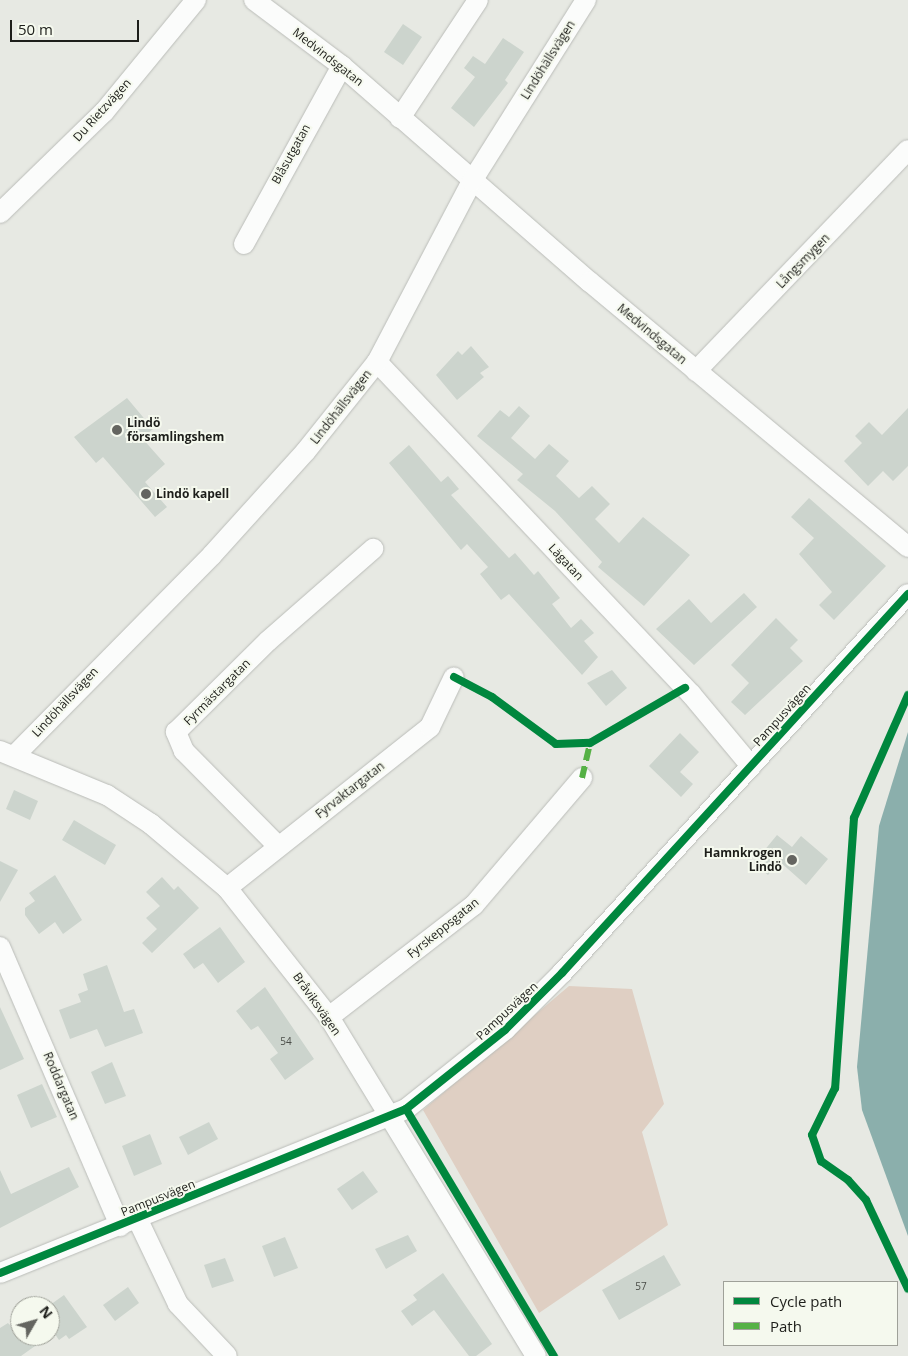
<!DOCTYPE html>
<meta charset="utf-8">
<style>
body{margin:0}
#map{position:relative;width:908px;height:1356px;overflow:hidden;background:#e7e9e3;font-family:"Open Sans",sans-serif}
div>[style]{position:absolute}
.green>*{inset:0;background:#dfcfc3}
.water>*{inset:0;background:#8bafac}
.building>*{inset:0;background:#ccd4cd}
.roads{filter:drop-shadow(0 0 1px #babcb8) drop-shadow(0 0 1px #babcb8)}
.street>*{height:20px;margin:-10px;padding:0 10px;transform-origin:10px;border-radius:10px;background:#fbfcfb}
.quiet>*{height:6px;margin-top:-3px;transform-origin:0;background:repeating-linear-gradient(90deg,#55b145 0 12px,transparent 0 18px)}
.cycleway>*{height:8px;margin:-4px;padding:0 4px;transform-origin:4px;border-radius:4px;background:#00873e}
.dots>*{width:14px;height:14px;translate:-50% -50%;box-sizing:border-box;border:2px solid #f5f9ee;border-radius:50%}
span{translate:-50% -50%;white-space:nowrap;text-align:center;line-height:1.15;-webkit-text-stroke:4px #f5f9ee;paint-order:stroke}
.number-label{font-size:10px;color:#494c47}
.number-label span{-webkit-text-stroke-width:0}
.street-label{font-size:12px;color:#1d1e1a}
.poi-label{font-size:12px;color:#1d1e1a;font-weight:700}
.left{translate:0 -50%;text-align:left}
.right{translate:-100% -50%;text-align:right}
.legend{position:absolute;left:723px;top:1281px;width:175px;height:65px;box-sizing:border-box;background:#f5f9ee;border:1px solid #9fa199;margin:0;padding:6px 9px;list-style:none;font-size:15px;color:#1d1e1a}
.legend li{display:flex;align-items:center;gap:10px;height:25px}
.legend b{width:25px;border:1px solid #9fa199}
.north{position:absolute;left:10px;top:1296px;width:50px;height:50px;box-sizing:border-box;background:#f5f9ee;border:1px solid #9fa199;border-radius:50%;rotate:52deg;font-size:14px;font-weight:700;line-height:20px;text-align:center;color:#1d1e1a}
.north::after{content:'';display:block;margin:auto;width:18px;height:22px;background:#646560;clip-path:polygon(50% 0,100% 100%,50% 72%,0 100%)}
.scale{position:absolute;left:10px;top:20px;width:129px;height:22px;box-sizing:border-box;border:2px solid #1d1e1a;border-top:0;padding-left:6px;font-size:15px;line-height:18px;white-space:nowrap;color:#1d1e1a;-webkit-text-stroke:4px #f5f9ee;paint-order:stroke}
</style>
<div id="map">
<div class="green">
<i style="clip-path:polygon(569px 986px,632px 989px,664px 1104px,642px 1132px,668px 1225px,539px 1313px,423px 1110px)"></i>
</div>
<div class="water">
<i style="clip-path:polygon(908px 732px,908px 1236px,862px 1110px,857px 1067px,879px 826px)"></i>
</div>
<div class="building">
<i style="clip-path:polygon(403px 24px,422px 37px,403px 65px,384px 52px)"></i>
<i style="clip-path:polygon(503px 38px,524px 52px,505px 80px,508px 83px,474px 127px,451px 108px,475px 77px,464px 68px,473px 56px,485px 64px)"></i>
<i style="clip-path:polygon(471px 346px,489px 367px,480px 373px,484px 377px,457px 400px,436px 375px,458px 351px,462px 355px)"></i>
<i style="clip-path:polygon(127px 398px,153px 429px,142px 438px,165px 464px,145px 482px,167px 507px,155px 517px,103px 457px,96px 463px,74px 437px)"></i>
<i style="clip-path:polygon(519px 406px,530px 416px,511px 438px,535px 459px,549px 444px,569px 461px,556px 476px,579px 498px,592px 486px,610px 504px,595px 519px,619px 543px,643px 517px,690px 555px,644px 606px,598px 567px,602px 562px,555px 511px,517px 480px,523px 474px,477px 436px,500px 410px,509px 417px)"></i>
<i style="clip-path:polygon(908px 408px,908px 466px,893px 481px,883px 471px,868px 486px,844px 461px,862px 443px,855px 436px,869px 422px,882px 435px)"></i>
<i style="clip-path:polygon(409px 445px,441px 482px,448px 476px,459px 489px,451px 495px,509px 558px,515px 553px,534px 575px,538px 571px,560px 598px,552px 604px,571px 628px,581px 619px,594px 633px,584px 641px,598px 657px,582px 675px,509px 594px,501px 600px,480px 574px,488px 567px,467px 544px,461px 550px,389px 463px)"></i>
<i style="clip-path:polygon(809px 498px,886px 566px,834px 620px,819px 605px,832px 592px,799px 554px,814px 538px,791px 517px)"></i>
<i style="clip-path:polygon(744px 593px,757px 607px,694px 665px,656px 629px,689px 599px,711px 623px)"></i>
<i style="clip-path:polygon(776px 618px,798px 640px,790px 648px,803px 661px,745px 715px,731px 702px,749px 683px,731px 665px)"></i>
<i style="clip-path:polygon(612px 670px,627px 688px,606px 706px,587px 683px)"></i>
<i style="clip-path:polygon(680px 733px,699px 752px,680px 772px,693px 784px,681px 797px,649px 766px)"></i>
<i style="clip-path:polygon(14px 790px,38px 801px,30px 820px,6px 809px)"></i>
<i style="clip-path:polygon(74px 820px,116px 845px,105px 865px,62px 840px)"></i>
<i style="clip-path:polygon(777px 835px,792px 847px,801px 836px,828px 859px,806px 885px,779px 861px,768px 875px,754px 863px)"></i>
<i style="clip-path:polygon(0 861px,18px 870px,0 902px)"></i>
<i style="clip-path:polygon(55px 875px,82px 920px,63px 934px,55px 922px,39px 934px,25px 915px,25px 908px,35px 901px,29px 893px)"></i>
<i style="clip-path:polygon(162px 877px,174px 890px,178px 886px,199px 908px,152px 953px,142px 943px,157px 929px,146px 918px,160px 906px,146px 892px)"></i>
<i style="clip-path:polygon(220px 927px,245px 962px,218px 983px,203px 963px,194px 969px,183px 954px)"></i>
<i style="clip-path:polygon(107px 965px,124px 1012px,134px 1009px,143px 1033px,105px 1047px,97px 1029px,70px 1039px,59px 1010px,81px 1002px,78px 994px,88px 990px,83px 974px)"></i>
<i style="clip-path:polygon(265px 987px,314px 1059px,285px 1080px,270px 1059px,278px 1053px,258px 1026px,251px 1030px,236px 1011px)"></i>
<i style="clip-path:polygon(0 1007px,24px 1059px,0 1070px)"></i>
<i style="clip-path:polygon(112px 1062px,126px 1096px,105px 1104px,91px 1072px)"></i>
<i style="clip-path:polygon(42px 1084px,57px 1117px,31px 1128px,17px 1095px)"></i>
<i style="clip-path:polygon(209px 1122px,218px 1139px,188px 1155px,179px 1137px)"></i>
<i style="clip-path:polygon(150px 1134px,162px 1164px,134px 1176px,122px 1146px)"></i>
<i style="clip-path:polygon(69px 1167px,79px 1187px,0 1228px,0 1170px,11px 1194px)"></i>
<i style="clip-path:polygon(363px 1171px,378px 1192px,352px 1210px,337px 1189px)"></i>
<i style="clip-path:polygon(408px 1235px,417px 1251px,386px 1269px,375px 1249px)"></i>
<i style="clip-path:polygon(285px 1237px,298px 1268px,274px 1277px,262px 1246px)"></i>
<i style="clip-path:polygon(664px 1255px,681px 1285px,619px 1320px,602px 1290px)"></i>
<i style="clip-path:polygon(225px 1258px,234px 1281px,212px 1288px,204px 1265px)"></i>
<i style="clip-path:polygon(443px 1273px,492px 1344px,476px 1356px,469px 1356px,434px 1310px,412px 1326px,401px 1311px,417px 1300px,413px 1295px)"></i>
<i style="clip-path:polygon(128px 1287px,139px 1303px,115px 1321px,103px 1305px)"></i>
<i style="clip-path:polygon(64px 1295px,87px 1327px,69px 1339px,66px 1335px,59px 1340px,50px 1327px,50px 1305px)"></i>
<i style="clip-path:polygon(8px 1323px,14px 1330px,20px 1326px,20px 1336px,49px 1336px,21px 1356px,0 1356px,0 1328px)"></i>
</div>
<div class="roads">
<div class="street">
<i style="left:254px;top:0;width:110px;rotate:36.9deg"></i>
<i style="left:342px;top:66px;width:329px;rotate:41.1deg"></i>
<i style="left:590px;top:282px;width:414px;rotate:39.8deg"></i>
<i style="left:400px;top:118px;width:141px;rotate:-56.5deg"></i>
<i style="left:0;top:213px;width:145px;rotate:-44.2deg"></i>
<i style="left:104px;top:112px;width:145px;rotate:-50.6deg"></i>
<i style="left:244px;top:244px;width:203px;rotate:-61.2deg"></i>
<i style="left:377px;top:362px;width:457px;rotate:46.6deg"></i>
<i style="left:691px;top:694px;width:94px;rotate:50.2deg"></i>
<i style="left:696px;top:371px;width:306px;rotate:-46.2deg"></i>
<i style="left:0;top:751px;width:116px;rotate:22.4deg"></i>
<i style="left:107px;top:795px;width:53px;rotate:33.4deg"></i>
<i style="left:151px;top:824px;width:99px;rotate:40.1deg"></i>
<i style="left:227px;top:888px;width:164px;rotate:51.7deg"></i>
<i style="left:329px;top:1017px;width:397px;rotate:58.6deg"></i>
<i style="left:16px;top:754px;width:279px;rotate:-45.4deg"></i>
<i style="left:212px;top:555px;width:140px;rotate:-47.9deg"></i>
<i style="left:306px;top:451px;width:114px;rotate:-51.4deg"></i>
<i style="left:377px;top:362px;width:204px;rotate:-62.3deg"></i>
<i style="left:472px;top:181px;width:214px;rotate:-57.8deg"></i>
<i style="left:278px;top:846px;width:134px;rotate:-134.7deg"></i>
<i style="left:184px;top:751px;width:21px;rotate:-113deg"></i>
<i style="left:176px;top:732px;width:129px;rotate:-44.7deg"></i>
<i style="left:268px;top:641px;width:140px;rotate:-41.2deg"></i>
<i style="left:227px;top:888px;width:259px;rotate:-38.4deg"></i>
<i style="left:430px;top:727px;width:55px;rotate:-64.4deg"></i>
<i style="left:0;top:947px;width:304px;rotate:66.7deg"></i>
<i style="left:329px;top:1017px;width:183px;rotate:-37.7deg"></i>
<i style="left:474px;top:905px;width:167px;rotate:-49.6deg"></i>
<i style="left:137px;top:1218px;width:95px;rotate:64.5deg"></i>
<i style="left:178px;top:1304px;width:71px;rotate:46.7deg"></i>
<i style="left:0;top:1273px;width:438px;rotate:-22deg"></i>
<i style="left:406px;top:1109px;width:127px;rotate:-38.6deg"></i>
<i style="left:505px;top:1030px;width:81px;rotate:-45deg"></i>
<i style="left:562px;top:973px;width:513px;rotate:-47.61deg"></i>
</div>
</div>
<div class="quiet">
<i style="left:582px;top:778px;width:36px;rotate:-77deg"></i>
</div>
<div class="cycleway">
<i style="left:454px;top:677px;width:43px;rotate:27.8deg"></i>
<i style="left:492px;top:697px;width:79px;rotate:36.3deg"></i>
<i style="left:556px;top:744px;width:34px;rotate:-2deg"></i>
<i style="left:590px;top:743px;width:110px;rotate:-30.1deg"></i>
<i style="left:908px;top:695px;width:134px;rotate:113.7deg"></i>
<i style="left:854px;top:818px;width:271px;rotate:94deg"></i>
<i style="left:835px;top:1088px;width:52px;rotate:116.1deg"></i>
<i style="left:812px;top:1135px;width:28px;rotate:71deg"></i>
<i style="left:821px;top:1161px;width:33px;rotate:35deg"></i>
<i style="left:848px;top:1180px;width:27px;rotate:48deg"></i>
<i style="left:866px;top:1200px;width:98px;rotate:64.7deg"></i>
<i style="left:406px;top:1109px;width:288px;rotate:59.1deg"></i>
<i style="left:0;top:1273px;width:438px;rotate:-22deg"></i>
<i style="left:406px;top:1109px;width:127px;rotate:-38.6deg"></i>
<i style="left:505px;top:1030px;width:81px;rotate:-45deg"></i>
<i style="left:562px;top:973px;width:513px;rotate:-47.61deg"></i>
</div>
<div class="dots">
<i style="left:117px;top:430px;background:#646560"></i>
<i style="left:146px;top:494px;background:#646560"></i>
<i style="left:792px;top:860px;background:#646560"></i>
</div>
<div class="number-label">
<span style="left:286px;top:1042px">54</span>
<span style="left:641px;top:1287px">57</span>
</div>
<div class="street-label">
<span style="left:328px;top:57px;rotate:38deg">Medvindsgatan</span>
<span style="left:548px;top:60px;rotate:-58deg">Lindöhällsvägen</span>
<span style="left:102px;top:110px;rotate:-48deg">Du Rietzvägen</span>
<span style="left:291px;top:154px;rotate:-61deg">Blåsutgatan</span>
<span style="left:803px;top:261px;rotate:-46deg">Långsmygen</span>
<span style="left:652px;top:334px;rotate:40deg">Medvindsgatan</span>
<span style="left:341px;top:407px;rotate:-52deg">Lindöhällsvägen</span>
<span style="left:566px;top:562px;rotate:47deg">Lägatan</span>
<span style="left:217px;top:692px;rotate:-45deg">Fyrmästargatan</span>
<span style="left:65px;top:702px;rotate:-47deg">Lindöhällsvägen</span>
<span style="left:782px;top:715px;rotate:-48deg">Pampusvägen</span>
<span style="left:350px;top:790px;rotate:-38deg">Fyrvaktargatan</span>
<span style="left:443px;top:928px;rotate:-39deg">Fyrskeppsgatan</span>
<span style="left:317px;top:1004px;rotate:55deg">Bråviksvägen</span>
<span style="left:507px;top:1011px;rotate:-43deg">Pampusvägen</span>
<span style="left:61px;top:1086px;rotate:67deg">Roddargatan</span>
<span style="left:158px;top:1198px;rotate:-22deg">Pampusvägen</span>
</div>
<div class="poi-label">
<span class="left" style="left:127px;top:430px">Lindö<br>församlingshem</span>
<span class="left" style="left:156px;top:494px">Lindö kapell</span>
<span class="right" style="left:782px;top:860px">Hamnkrogen<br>Lindö</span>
</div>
<ul class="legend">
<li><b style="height:6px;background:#00873e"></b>Cycle path</li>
<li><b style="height:6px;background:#55b145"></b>Path</li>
</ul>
<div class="north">N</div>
<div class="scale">50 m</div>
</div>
